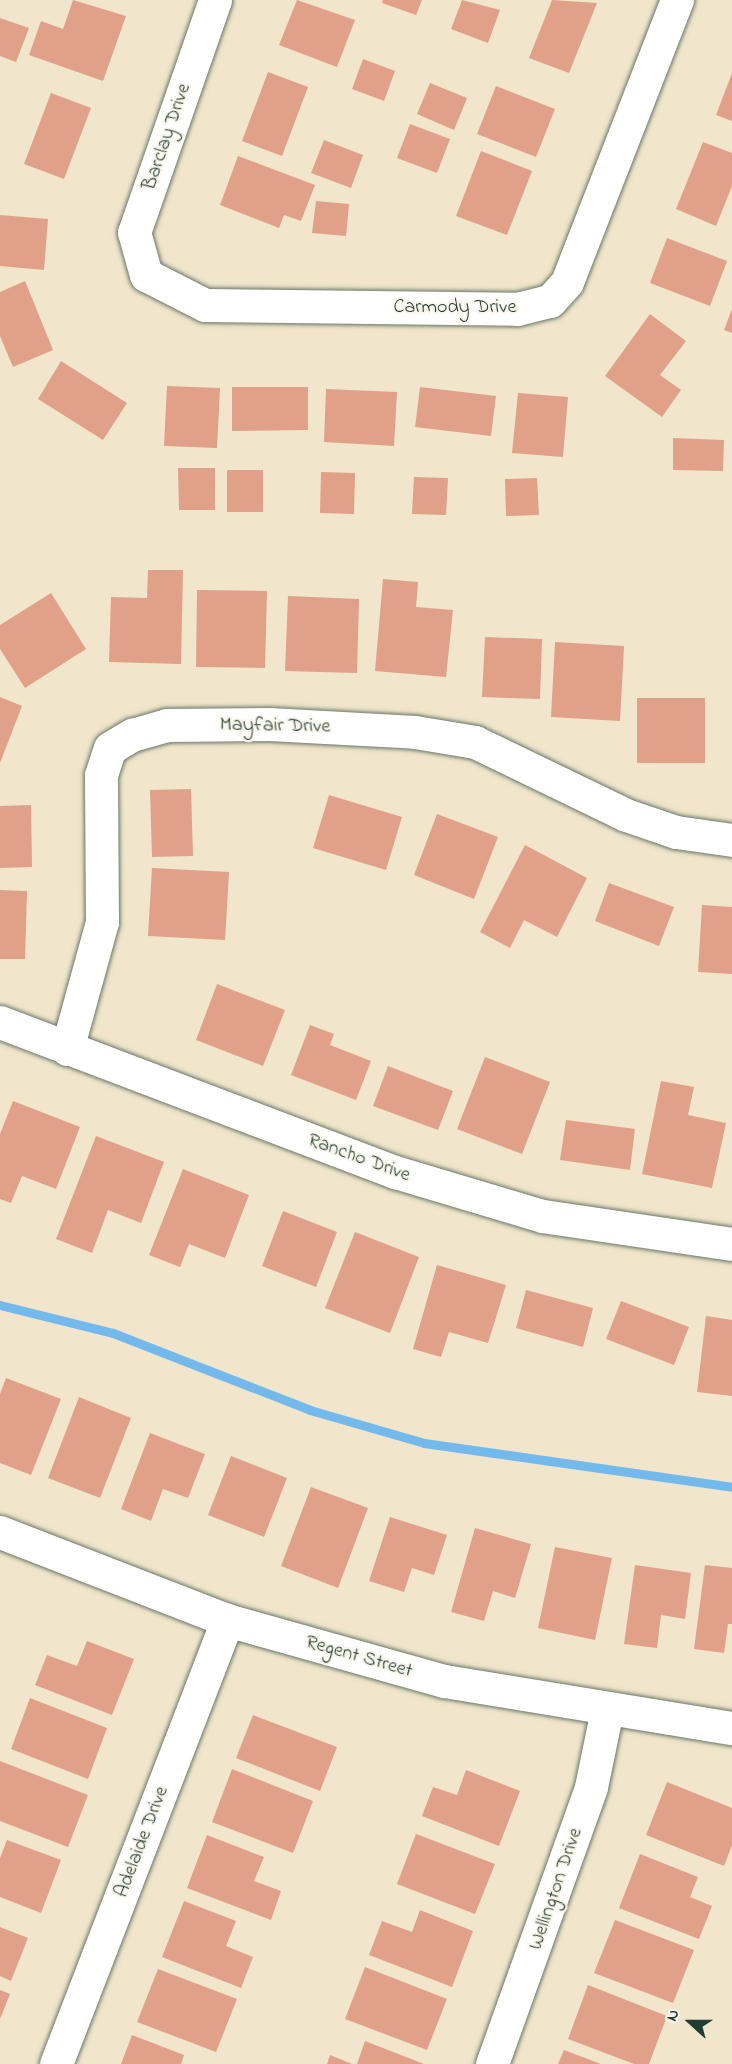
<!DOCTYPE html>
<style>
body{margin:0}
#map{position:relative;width:732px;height:2064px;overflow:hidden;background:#f1e6cb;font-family:"Indie Flower",sans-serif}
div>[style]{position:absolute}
.stream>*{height:9px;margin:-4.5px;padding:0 4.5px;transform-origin:4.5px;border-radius:4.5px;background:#74b9eb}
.building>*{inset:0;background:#e1a088}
.roads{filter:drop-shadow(0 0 2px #687869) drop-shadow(0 0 2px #687869)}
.minor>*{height:33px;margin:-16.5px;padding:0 16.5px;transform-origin:16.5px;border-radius:16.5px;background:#fff}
span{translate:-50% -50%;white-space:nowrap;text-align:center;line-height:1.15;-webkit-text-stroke:4.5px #fbf7ec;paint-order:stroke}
.street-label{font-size:20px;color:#1f3d34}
.north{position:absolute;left:660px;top:1992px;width:60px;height:60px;-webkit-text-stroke:4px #fbf7ec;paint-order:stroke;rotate:291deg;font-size:16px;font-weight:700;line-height:24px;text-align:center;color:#1f3d34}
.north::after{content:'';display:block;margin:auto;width:21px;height:27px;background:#1f3d34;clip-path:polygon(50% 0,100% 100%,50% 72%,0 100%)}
</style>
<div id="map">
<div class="stream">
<i style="left:0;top:1305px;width:116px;rotate:13.9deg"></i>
<i style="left:113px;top:1333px;width:212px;rotate:21.3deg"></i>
<i style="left:310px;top:1410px;width:119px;rotate:16.1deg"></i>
<i style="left:424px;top:1443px;width:311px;rotate:8.1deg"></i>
</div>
<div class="building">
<i style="clip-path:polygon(73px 0,126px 16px,103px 81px,29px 55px,41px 21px,63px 29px)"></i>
<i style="clip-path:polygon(297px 0,355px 20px,337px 67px,279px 45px)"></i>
<i style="clip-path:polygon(383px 0,422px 0,416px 15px,382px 3px)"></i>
<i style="clip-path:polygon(462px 0,500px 10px,488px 43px,451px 29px)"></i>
<i style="clip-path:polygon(552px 0,597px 3px,569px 73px,529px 58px)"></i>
<i style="clip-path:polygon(0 18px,29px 28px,16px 62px,0 56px)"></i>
<i style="clip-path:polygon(363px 59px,395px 71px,384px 101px,352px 89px)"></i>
<i style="clip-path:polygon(268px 72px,308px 87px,282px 156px,242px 141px)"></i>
<i style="clip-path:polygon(732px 73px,732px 121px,716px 115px)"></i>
<i style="clip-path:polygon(430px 83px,467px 98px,454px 130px,417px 114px)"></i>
<i style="clip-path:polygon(496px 86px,555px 109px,536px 157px,477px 134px)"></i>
<i style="clip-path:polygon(51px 93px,91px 108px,64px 179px,24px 164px)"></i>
<i style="clip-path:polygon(410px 124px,450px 139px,437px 173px,397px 158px)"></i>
<i style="clip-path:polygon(324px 140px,363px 155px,351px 188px,311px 173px)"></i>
<i style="clip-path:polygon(703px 142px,732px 153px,732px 186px,716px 226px,676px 209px)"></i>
<i style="clip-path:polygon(481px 151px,532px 171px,507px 235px,456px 216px)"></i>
<i style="clip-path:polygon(238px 156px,315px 185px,301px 221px,284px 215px,279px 228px,220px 205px)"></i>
<i style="clip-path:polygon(316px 201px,349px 204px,346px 236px,312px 233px)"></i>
<i style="clip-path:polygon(0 215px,48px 219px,44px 270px,0 266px)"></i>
<i style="clip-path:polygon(667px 238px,727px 261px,710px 306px,650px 283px)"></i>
<i style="clip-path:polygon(25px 281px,53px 350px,13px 367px,0 336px,0 292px)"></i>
<i style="clip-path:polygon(732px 309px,732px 333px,724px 330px)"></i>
<i style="clip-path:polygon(650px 314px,686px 341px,660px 375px,681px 390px,662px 417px,605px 376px)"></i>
<i style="clip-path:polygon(61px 361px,127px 403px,103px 440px,38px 399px)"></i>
<i style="clip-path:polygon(167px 386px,220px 388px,217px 448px,164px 446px)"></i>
<i style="clip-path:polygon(232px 387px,308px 387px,308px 430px,232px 431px)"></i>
<i style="clip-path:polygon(420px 387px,496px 396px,491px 436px,415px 427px)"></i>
<i style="clip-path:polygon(326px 389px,397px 392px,394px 446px,324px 442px)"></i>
<i style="clip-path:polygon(518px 393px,568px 397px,563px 457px,512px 453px)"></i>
<i style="clip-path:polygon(673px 438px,724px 440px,723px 471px,673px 470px)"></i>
<i style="clip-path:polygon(178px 468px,215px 468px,215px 510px,179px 510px)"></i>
<i style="clip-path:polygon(227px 470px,263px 470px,263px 512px,227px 512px)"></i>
<i style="clip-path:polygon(321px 472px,355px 473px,354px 514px,320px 513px)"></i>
<i style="clip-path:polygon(414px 477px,448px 478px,446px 515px,412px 514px)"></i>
<i style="clip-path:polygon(537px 478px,539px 515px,506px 516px,505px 479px)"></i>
<i style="clip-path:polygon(148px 570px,183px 570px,181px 664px,109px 662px,111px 597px,147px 598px)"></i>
<i style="clip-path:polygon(383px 579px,418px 582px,416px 607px,453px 610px,446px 677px,375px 671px)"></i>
<i style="clip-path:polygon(197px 590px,267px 591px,265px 668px,196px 667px)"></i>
<i style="clip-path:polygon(51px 593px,86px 649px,25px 688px,0 649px,0 625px)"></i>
<i style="clip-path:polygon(288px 596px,359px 599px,357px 673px,285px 671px)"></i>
<i style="clip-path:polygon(485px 637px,542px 639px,540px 699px,482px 697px)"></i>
<i style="clip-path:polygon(555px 642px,624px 646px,620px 721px,551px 717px)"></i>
<i style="clip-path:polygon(0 697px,22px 706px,0 763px)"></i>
<i style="clip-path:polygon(637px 698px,705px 698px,705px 763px,637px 763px)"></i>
<i style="clip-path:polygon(191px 789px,193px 856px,152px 857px,150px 790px)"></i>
<i style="clip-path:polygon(329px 795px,402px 817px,386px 870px,313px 848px)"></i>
<i style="clip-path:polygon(31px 805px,32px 867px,0 868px,0 806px)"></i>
<i style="clip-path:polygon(437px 814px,498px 837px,474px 899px,414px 875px)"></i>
<i style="clip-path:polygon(525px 845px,587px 878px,557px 937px,524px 920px,510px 948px,480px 932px)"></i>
<i style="clip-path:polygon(152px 868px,229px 872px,225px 940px,148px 936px)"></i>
<i style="clip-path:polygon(609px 883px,674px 907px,659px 946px,595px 921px)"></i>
<i style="clip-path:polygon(0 890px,27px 891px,25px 959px,0 959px)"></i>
<i style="clip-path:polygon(702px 905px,732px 907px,732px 974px,698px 972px)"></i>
<i style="clip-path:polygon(217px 984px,285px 1010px,263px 1066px,196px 1040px)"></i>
<i style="clip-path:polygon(310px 1025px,334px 1034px,330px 1045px,371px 1061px,356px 1100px,291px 1075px)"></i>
<i style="clip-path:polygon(485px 1057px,550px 1082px,522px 1154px,457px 1129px)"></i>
<i style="clip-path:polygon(388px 1066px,453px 1091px,438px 1130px,373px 1106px)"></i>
<i style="clip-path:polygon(661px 1081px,694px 1087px,688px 1115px,726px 1123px,712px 1188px,642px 1174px)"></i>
<i style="clip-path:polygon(13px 1101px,80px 1127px,56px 1189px,22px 1176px,11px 1203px,0 1199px,0 1134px)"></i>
<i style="clip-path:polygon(566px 1120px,635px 1129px,630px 1170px,560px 1160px)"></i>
<i style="clip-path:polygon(96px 1136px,164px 1162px,141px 1223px,108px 1210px,92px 1253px,56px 1239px)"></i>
<i style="clip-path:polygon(183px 1169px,249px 1195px,225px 1258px,189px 1244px,180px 1267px,149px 1255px)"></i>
<i style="clip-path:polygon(283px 1211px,337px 1232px,316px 1287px,262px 1266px)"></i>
<i style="clip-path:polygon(355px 1232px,419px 1257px,390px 1333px,325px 1308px)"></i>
<i style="clip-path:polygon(437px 1265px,506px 1285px,488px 1343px,449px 1332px,441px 1357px,413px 1349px)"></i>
<i style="clip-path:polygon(526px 1290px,593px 1308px,583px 1347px,516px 1328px)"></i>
<i style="clip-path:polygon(621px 1301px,689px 1327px,674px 1365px,606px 1339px)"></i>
<i style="clip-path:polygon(706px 1316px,732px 1320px,732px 1396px,697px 1392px)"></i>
<i style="clip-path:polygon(6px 1378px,61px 1399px,31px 1475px,0 1463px,0 1394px)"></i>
<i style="clip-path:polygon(79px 1397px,131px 1418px,100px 1498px,48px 1478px)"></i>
<i style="clip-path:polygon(150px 1433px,205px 1454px,188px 1498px,163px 1489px,151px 1521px,121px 1509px)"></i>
<i style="clip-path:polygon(231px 1456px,287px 1478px,264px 1537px,208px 1515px)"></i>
<i style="clip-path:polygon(311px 1487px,368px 1508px,338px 1588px,281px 1566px)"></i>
<i style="clip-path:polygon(390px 1517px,447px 1535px,434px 1575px,412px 1568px,404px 1592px,369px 1581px)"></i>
<i style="clip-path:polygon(475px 1528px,531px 1544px,515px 1598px,493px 1591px,484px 1621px,451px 1612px)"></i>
<i style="clip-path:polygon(555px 1547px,612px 1558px,595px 1640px,538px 1628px)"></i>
<i style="clip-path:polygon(635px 1565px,691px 1573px,685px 1619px,661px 1615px,657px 1648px,624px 1644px)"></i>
<i style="clip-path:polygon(705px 1565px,732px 1568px,732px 1624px,728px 1624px,724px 1653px,694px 1649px)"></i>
<i style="clip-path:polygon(87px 1641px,134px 1659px,112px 1715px,35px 1685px,47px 1655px,77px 1666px)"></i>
<i style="clip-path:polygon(30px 1698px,107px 1728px,88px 1779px,11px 1749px)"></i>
<i style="clip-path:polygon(253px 1715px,337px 1747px,320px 1791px,236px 1758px)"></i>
<i style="clip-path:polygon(0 1761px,88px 1795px,68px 1847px,0 1821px)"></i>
<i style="clip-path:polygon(232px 1769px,313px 1801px,293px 1853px,212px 1822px)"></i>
<i style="clip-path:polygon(466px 1770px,520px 1791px,499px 1846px,422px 1816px,433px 1787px,457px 1795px)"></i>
<i style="clip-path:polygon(667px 1782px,732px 1808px,732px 1845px,724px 1866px,646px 1835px)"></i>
<i style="clip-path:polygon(416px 1834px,495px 1864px,475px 1914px,397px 1884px)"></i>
<i style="clip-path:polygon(207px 1835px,264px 1857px,254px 1881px,281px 1891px,271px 1920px,187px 1888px)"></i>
<i style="clip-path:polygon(7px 1840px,61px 1860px,41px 1913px,0 1897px,0 1858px)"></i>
<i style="clip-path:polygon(640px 1854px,698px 1877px,690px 1897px,712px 1906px,699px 1939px,619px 1908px)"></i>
<i style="clip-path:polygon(184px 1901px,236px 1921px,226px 1946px,253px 1957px,241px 1988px,162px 1957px)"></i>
<i style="clip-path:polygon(420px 1910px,473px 1931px,452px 1987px,369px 1955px,382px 1921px,412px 1932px)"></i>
<i style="clip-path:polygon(615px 1920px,694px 1950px,673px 2003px,594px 1973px)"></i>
<i style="clip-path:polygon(0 1927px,28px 1938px,11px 1981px,0 1976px)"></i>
<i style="clip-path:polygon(365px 1967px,447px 1999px,427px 2050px,345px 2019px)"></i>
<i style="clip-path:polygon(158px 1969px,237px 1999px,216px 2052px,137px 2022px)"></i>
<i style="clip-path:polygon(588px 1985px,667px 2016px,649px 2064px,634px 2064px,568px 2039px)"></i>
<i style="clip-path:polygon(0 1990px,10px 1994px,0 2019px)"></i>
<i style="clip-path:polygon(132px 2035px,184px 2055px,181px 2064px,121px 2064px)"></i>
<i style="clip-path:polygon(365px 2041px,424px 2064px,357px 2064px)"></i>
<i style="clip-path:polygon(564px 2050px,601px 2064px,558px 2064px)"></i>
<i style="clip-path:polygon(330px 2055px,352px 2064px,327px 2064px)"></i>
</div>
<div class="roads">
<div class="minor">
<i style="left:215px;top:0;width:246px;rotate:109.2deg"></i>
<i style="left:134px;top:232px;width:45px;rotate:74.4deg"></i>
<i style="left:146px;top:275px;width:66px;rotate:27deg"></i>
<i style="left:205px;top:305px;width:312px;rotate:0.7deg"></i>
<i style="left:517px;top:309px;width:34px;rotate:-14deg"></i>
<i style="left:550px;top:301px;width:25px;rotate:-48deg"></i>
<i style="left:567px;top:282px;width:303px;rotate:-68.7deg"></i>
<i style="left:0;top:1022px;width:423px;rotate:20.8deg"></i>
<i style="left:395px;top:1172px;width:154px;rotate:16.6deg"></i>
<i style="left:543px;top:1216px;width:191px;rotate:8.4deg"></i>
<i style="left:67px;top:1049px;width:132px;rotate:-74.6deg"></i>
<i style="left:102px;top:922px;width:147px;rotate:-90.4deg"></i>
<i style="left:101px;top:775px;width:28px;rotate:-72deg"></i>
<i style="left:110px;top:748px;width:26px;rotate:-31deg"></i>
<i style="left:132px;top:735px;width:36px;rotate:-16deg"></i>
<i style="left:167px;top:725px;width:102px;rotate:-0.6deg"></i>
<i style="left:269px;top:724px;width:146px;rotate:3.1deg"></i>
<i style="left:415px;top:732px;width:61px;rotate:9.5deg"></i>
<i style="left:475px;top:742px;width:168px;rotate:25.8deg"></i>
<i style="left:626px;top:815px;width:53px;rotate:18.8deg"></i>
<i style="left:676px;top:832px;width:57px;rotate:8.1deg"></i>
<i style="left:0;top:1532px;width:243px;rotate:21.2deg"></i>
<i style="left:227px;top:1620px;width:225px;rotate:15.7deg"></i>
<i style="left:444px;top:1681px;width:292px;rotate:9.3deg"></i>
<i style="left:56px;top:2064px;width:476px;rotate:-68.9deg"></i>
<i style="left:492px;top:2064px;width:294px;rotate:-70.3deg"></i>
<i style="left:591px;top:1787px;width:79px;rotate:-78.3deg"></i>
</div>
</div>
<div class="street-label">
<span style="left:167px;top:137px;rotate:-71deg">Barclay Drive</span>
<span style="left:455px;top:307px">Carmody Drive</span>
<span style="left:275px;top:726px;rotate:1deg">Mayfair Drive</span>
<span style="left:359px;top:1158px;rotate:20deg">Rancho Drive</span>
<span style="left:359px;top:1657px;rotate:16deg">Regent Street</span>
<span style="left:142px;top:1842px;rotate:-69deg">Adelaide Drive</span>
<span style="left:556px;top:1889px;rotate:-71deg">Wellington Drive</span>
</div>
<div class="north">N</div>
</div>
